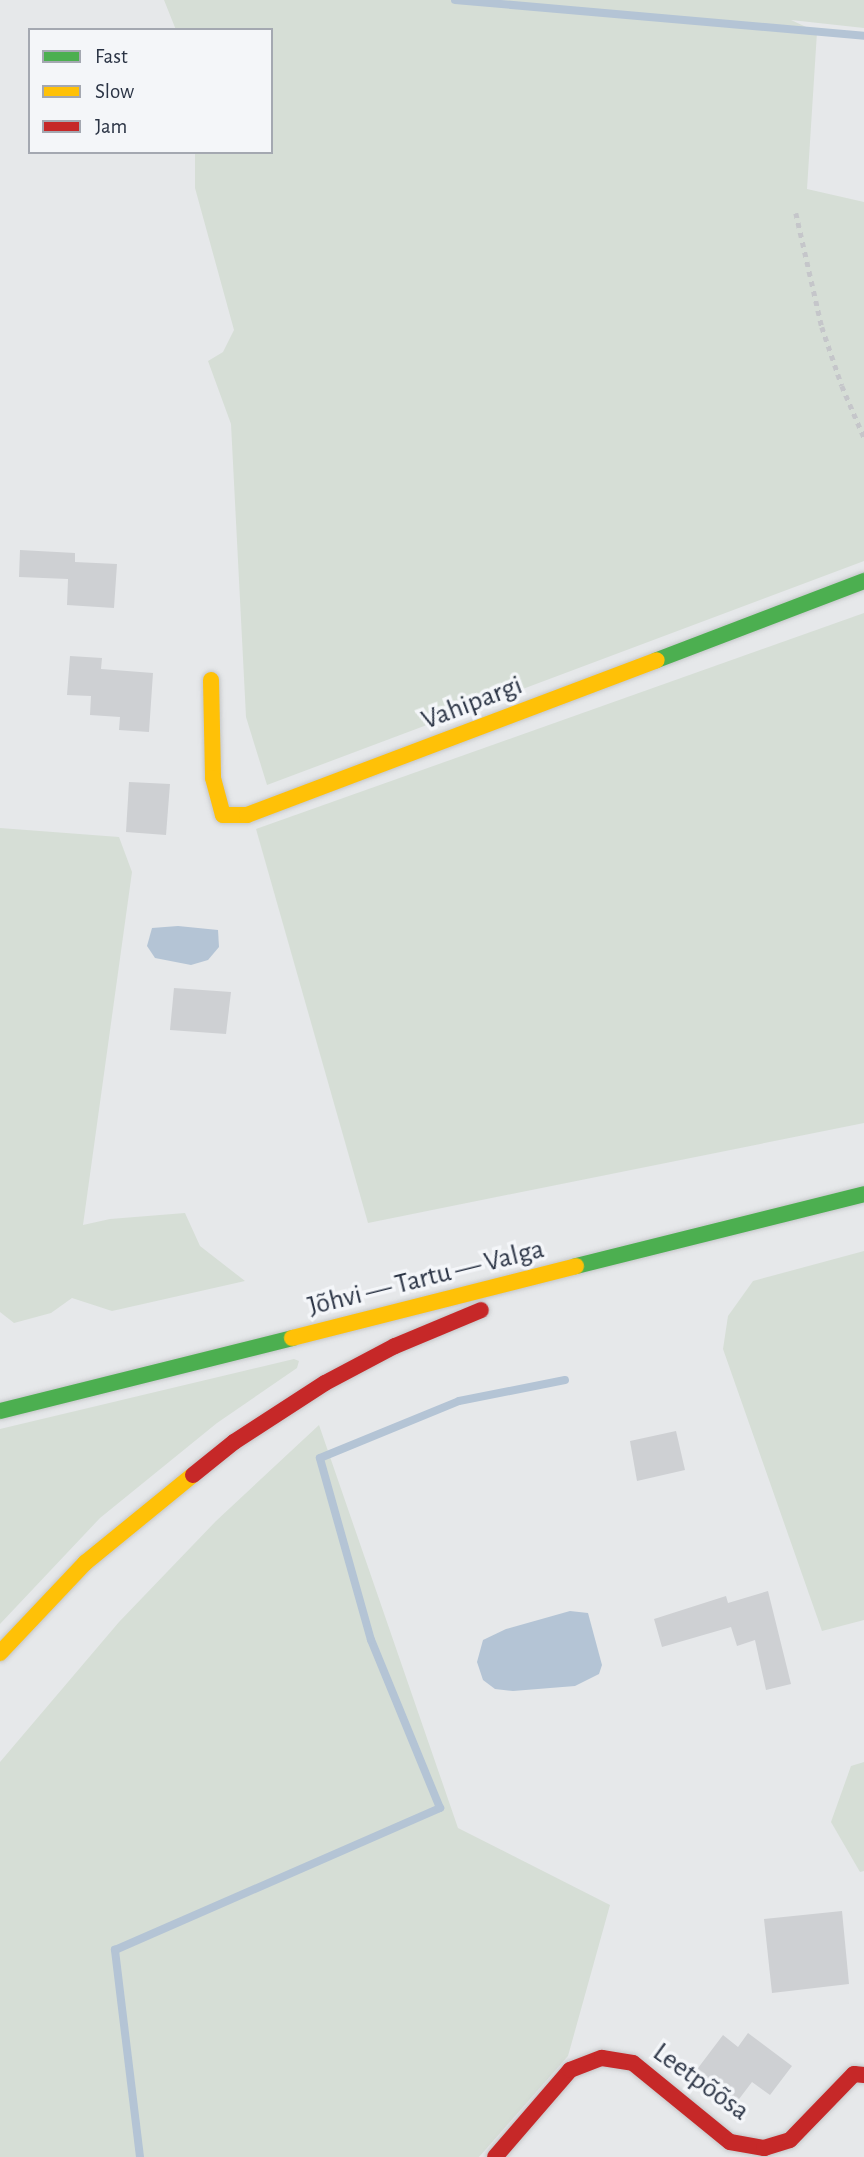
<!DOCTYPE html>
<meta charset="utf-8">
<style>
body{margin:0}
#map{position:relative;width:864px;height:2157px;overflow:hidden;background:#e6e8ea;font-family:"Alegreya Sans",sans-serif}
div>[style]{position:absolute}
.green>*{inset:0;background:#d6ded6}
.water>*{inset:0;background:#b4c4d5}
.stream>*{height:8px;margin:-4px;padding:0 4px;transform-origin:4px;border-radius:4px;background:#b4c4d5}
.building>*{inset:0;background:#ced0d3}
.path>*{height:4.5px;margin-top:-2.25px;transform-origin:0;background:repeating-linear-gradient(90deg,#c5c6ca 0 5px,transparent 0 10px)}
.roads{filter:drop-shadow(0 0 2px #c4c6c8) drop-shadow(0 0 2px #c4c6c8)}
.fast>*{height:16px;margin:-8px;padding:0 8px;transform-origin:8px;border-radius:8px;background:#4caf50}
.slow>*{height:16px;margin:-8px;padding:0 8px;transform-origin:8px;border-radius:8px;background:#ffc107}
.jam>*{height:16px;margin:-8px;padding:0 8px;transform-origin:8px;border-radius:8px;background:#c62828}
span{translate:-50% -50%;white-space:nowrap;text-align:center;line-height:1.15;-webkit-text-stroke:7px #f4f6f9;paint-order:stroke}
.street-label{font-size:28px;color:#2b3445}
.legend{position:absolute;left:28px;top:28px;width:245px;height:126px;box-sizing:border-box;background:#f4f6f9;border:2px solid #a4a8b1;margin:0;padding:9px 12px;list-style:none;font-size:21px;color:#2b3445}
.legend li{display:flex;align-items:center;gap:14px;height:35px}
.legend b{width:35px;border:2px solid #a4a8b1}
</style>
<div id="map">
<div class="green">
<i style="clip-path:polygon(164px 0,864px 0,864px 28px,791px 20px,817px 32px,807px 189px,864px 202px,864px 561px,267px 785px,246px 717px,231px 424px,208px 361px,223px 352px,234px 330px,195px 188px,195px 152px,271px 152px,271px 30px,176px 30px)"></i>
<i style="clip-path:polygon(864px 613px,864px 1123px,368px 1223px,256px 829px)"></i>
<i style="clip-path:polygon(0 828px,119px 837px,132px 872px,83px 1225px,110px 1219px,185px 1213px,200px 1246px,245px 1281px,112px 1311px,72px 1298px,51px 1313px,14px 1323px,0 1312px)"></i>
<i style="clip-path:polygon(864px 1251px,864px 1620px,822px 1631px,723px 1349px,728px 1316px,753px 1281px)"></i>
<i style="clip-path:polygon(294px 1359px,299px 1361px,297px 1368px,217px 1423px,100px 1518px,0 1624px,0 1429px)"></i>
<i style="clip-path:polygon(319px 1425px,458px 1828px,610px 1905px,568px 2056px,479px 2157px,0 2157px,0 1762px,119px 1622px,216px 1521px)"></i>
<i style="clip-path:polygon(864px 1762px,864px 1871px,860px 1872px,831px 1822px,851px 1766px)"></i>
</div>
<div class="water">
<i style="clip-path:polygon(178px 926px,218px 930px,219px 947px,208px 960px,191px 965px,155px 958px,147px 946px,152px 928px)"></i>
<i style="clip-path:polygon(570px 1611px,588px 1613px,602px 1665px,599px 1674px,575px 1686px,513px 1691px,495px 1689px,483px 1680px,477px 1662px,483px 1640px,506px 1629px)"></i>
</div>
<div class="stream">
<i style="left:455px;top:0;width:411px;rotate:5deg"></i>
<i style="left:140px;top:2157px;width:209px;rotate:-96.9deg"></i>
<i style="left:115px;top:1950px;width:355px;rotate:-23.6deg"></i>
<i style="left:440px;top:1808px;width:182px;rotate:-112.3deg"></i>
<i style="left:371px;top:1640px;width:189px;rotate:-105.7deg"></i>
<i style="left:320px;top:1458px;width:150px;rotate:-22.3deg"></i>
<i style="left:459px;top:1401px;width:108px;rotate:-11.2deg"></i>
</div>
<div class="building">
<i style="clip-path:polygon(20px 550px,75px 553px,75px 562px,117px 564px,114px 608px,67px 605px,68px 579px,19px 577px)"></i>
<i style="clip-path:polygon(70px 656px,102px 658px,101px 669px,153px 673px,149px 732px,119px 730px,120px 717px,90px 715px,91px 696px,67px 695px)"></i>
<i style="clip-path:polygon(129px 782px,170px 784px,166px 835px,126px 832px)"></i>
<i style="clip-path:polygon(174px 988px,231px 992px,226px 1034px,170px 1030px)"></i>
<i style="clip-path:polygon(676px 1431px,685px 1470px,637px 1481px,630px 1441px)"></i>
<i style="clip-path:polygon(768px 1591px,791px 1684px,766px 1690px,755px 1640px,737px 1646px,731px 1627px,662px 1647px,654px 1619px,726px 1596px,728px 1603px)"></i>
<i style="clip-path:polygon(842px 1911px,849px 1984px,772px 1993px,764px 1919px)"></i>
<i style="clip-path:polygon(748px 2033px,792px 2066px,770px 2095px,752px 2082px,736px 2103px,695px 2072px,723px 2035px,738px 2047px)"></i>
</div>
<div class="path">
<i style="left:796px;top:213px;width:117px;rotate:77.2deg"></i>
<i style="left:822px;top:327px;width:62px;rotate:71.3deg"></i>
<i style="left:842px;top:386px;width:56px;rotate:66.7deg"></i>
</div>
<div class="roads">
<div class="fast">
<i style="left:657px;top:660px;width:222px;rotate:-20.9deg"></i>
<i style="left:576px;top:1266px;width:297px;rotate:-14deg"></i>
<i style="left:0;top:1411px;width:301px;rotate:-14deg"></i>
</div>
<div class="slow">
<i style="left:211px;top:680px;width:98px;rotate:88.8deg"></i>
<i style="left:213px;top:778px;width:38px;rotate:75deg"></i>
<i style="left:223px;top:815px;width:24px"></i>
<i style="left:247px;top:815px;width:438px;rotate:-20.7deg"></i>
<i style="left:292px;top:1338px;width:293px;rotate:-14.2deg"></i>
<i style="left:0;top:1653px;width:124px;rotate:-46.6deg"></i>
<i style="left:85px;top:1563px;width:139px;rotate:-39.2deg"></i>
</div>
<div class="jam">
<i style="left:193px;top:1475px;width:53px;rotate:-38.8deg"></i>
<i style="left:234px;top:1442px;width:108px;rotate:-33deg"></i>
<i style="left:325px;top:1383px;width:79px;rotate:-27.9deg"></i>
<i style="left:395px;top:1346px;width:93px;rotate:-22.7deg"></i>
<i style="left:495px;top:2157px;width:115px;rotate:-49.2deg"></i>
<i style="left:570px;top:2070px;width:34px;rotate:-21deg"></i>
<i style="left:602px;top:2058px;width:31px;rotate:9deg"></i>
<i style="left:633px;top:2063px;width:125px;rotate:39.2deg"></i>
<i style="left:730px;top:2142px;width:35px;rotate:10deg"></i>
<i style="left:764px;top:2148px;width:27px;rotate:-17deg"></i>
<i style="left:790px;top:2140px;width:92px;rotate:-45.9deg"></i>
<i style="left:854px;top:2074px;width:10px;rotate:6deg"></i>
</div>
</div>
<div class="street-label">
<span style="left:472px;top:703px;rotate:-21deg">Vahipargi</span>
<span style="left:426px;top:1278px;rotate:-14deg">Jõhvi — Tartu — Valga</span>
<span style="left:701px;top:2082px;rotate:36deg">Leetpõõsa</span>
</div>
<ul class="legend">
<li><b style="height:9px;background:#4caf50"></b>Fast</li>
<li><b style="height:9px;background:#ffc107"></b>Slow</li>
<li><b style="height:9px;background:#c62828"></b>Jam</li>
</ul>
</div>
